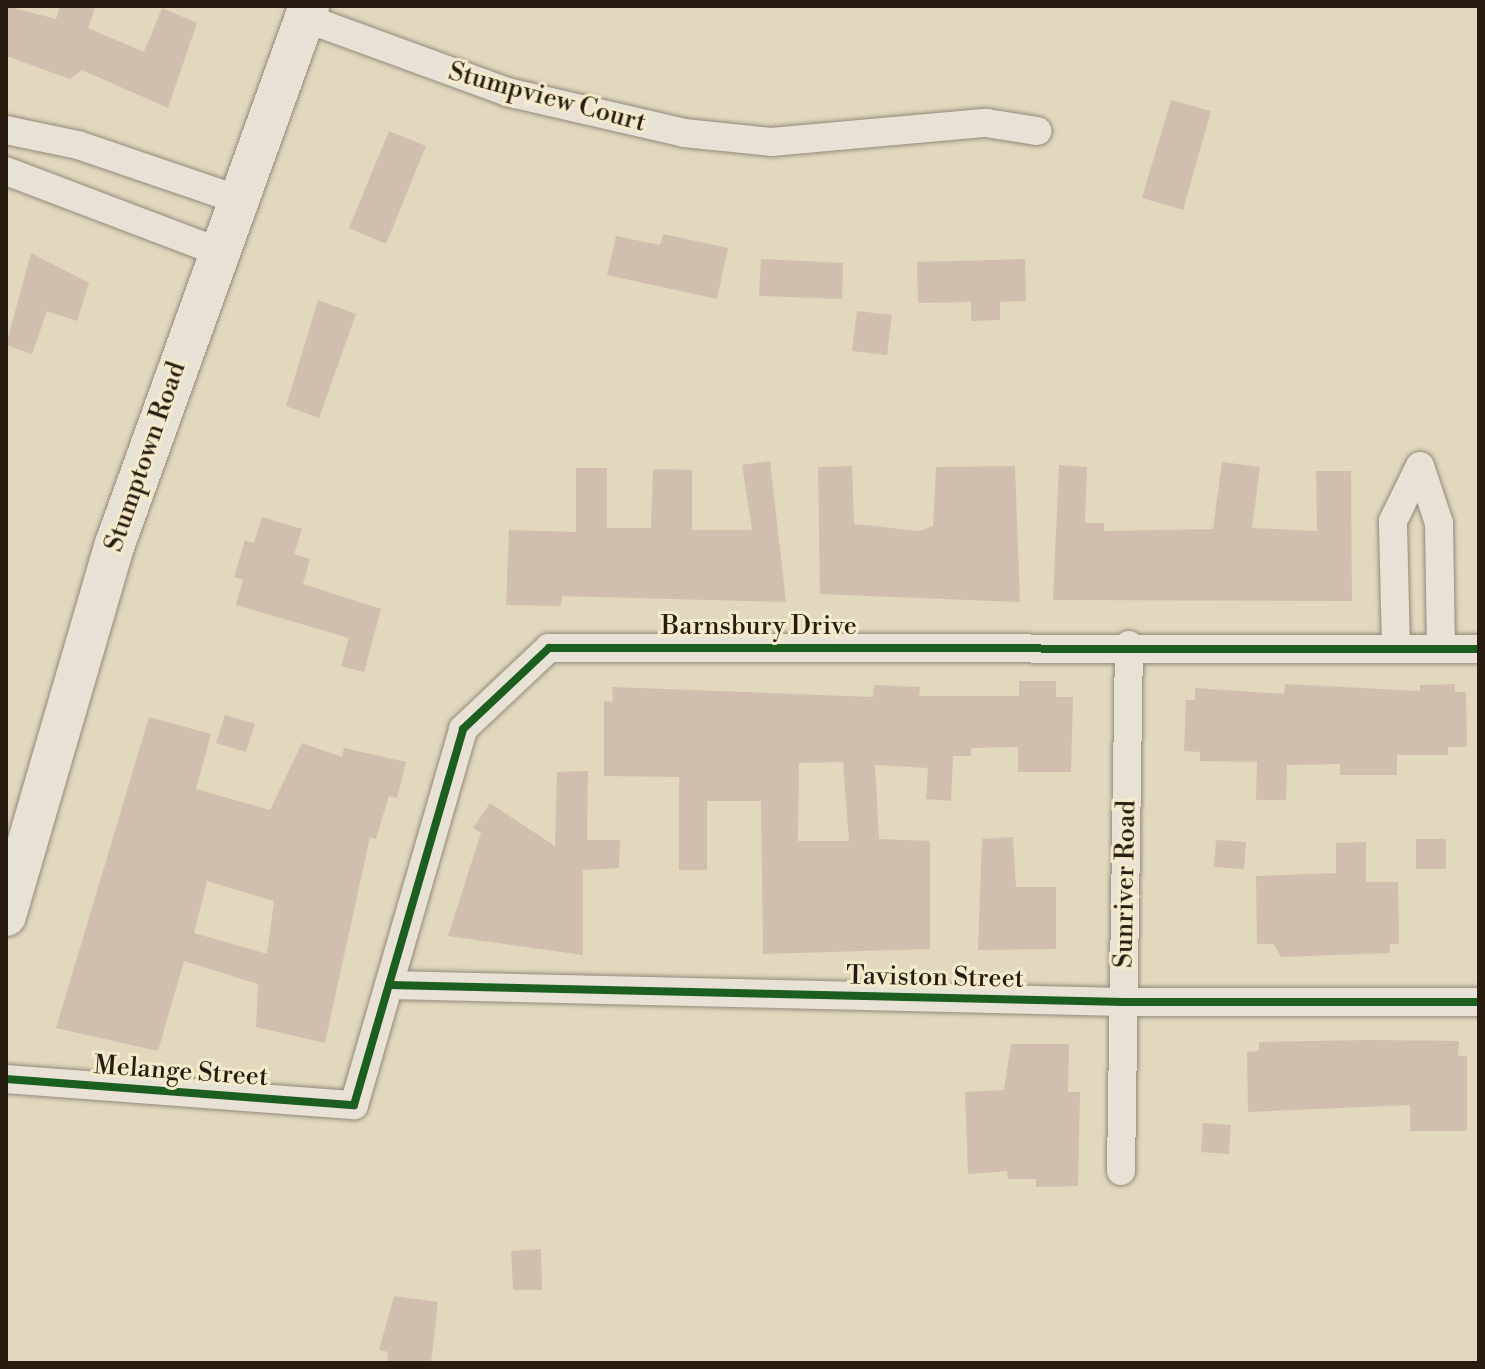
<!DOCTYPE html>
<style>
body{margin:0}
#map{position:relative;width:1485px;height:1369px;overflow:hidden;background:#e1d8be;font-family:"Libre Bodoni",serif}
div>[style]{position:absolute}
.building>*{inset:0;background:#d0bfaf}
.roads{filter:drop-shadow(0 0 2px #918a7a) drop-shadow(0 0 2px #918a7a)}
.street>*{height:28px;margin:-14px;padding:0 14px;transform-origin:14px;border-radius:14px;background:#e7e2d5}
.secondary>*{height:40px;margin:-20px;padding:0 20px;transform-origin:20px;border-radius:20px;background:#e7e2d5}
.cycleway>*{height:8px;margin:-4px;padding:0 4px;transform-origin:4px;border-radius:4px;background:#1b5e20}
span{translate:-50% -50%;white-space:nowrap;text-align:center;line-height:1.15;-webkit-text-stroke:6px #f5ebcc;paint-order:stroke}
.street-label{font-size:26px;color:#281b10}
.frame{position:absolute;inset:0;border:8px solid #281b10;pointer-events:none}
</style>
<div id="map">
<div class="building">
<i style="clip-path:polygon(6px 6px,56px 19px,60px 6px,96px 6px,88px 28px,144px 52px,162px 8px,197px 23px,168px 108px,82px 70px,70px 79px,6px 56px)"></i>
<i style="clip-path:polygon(1171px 100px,1211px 111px,1183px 210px,1142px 198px)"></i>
<i style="clip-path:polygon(389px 131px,426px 146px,386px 244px,349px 228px)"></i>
<i style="clip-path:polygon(663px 234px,728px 248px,717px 299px,607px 275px,616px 236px,660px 245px)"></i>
<i style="clip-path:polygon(31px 253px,89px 283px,77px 321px,47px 311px,32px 354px,6px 345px)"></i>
<i style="clip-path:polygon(761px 259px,843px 263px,842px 299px,759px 296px)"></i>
<i style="clip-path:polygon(1025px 259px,1026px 301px,1000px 302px,1000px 320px,971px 321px,971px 302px,918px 303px,917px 262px)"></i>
<i style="clip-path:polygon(318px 300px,356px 314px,319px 418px,286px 406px)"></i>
<i style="clip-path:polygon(857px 311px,892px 315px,887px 355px,852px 351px)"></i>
<i style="clip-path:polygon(770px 461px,786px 602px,562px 596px,561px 606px,506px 605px,509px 530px,576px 532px,576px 468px,607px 468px,607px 528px,651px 528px,653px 469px,692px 470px,692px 530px,752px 530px,742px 465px)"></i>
<i style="clip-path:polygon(1222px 462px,1260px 467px,1252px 528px,1317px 531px,1316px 471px,1351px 471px,1352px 601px,1053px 600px,1059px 465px,1087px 467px,1085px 523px,1104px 523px,1104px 531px,1213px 529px)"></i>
<i style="clip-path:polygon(852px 466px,854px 524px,919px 531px,933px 526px,936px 467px,1015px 466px,1020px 602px,820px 594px,818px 467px)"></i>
<i style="clip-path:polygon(262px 517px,302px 529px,294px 554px,310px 559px,303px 584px,381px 609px,364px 672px,341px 666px,349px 638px,236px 605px,243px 580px,234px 577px,245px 540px,254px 543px)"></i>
<i style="clip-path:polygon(evenodd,1019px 681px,1056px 681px,1056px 697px,1073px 697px,1071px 772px,1018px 772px,1018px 747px,971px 748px,971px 756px,953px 756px,951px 801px,926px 799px,928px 768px,875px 765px,879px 839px,930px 841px,930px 949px,763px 954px,761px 801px,707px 801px,707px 870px,679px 870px,679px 777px,604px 776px,604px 701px,613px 702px,612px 687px,873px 697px,874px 685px,920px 687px,919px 696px,1019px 696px,1019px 681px,843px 762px,849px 841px,798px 841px,799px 763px,843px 762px)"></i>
<i style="clip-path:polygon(1285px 684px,1420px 691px,1420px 685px,1455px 684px,1455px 692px,1466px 692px,1467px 747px,1448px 747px,1448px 755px,1397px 755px,1397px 775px,1340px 775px,1340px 764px,1287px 765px,1286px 800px,1256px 800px,1257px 762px,1200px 761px,1200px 752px,1184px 751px,1186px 700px,1195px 700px,1195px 688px,1284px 694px)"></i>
<i style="clip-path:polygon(225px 715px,255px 724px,246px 752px,216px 743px)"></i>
<i style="clip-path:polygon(evenodd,149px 717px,211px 734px,196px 789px,270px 810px,302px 743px,342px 757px,344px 748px,406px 762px,397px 798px,389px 796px,376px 839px,370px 837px,325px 1043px,256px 1027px,258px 984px,184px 961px,158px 1051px,56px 1028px,149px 717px,207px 881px,274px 901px,267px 954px,194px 933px,207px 881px)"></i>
<i style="clip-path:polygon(588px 771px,587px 840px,620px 840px,619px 868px,583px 870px,583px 955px,448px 936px,481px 833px,473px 828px,490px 803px,555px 846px,557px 772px)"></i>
<i style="clip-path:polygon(1013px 837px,1016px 887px,1056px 887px,1056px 949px,978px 950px,982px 839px)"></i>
<i style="clip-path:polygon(1416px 839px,1446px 839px,1446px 869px,1416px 869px)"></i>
<i style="clip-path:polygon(1216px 840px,1246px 842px,1244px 869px,1214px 867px)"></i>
<i style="clip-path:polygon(1366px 842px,1366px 882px,1398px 882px,1399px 944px,1390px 944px,1390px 953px,1281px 957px,1274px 944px,1257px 944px,1256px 876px,1336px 873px,1336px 843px)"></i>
<i style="clip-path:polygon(1369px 1040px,1459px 1041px,1458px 1056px,1467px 1056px,1467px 1131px,1410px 1131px,1410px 1105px,1248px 1112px,1247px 1052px,1259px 1051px,1259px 1042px)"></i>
<i style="clip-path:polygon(1011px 1044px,1069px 1044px,1068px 1092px,1080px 1092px,1078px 1186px,1036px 1187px,1036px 1179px,1008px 1179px,1007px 1171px,968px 1174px,965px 1092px,1004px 1090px)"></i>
<i style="clip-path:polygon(1203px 1123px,1231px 1125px,1229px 1154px,1201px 1152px)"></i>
<i style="clip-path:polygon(541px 1249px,542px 1290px,513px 1290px,511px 1251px)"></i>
<i style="clip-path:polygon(394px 1296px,438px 1302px,431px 1363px,387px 1363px,388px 1352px,379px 1350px)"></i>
</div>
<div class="roads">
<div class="street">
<i style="left:305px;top:18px;width:215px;rotate:20.1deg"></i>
<i style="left:507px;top:92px;width:182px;rotate:13deg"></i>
<i style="left:684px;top:133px;width:87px;rotate:5.9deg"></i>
<i style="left:771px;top:142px;width:216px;rotate:-5.1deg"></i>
<i style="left:986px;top:123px;width:52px;rotate:8.9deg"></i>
<i style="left:6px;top:130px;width:74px;rotate:11.8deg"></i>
<i style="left:78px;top:145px;width:168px;rotate:18.8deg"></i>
<i style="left:6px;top:171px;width:226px;rotate:20.8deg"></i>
<i style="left:1396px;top:648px;width:127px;rotate:-91.4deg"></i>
<i style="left:1393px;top:521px;width:61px;rotate:-63.9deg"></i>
<i style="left:1420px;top:466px;width:60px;rotate:71.6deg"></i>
<i style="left:1439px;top:523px;width:125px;rotate:89.1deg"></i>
<i style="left:389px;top:985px;width:735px;rotate:1.32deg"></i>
<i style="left:1124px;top:1002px;width:355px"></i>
<i style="left:6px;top:1079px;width:349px;rotate:4.3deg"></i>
<i style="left:354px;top:1105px;width:391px;rotate:-73.8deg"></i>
<i style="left:463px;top:729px;width:118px;rotate:-43.3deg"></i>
<i style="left:549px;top:648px;width:930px;rotate:0.06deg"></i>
<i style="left:1121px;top:1171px;width:526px;rotate:-89.13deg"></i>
</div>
<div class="secondary">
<i style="left:6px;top:916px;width:388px;rotate:-73.7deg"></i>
<i style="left:115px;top:544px;width:572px;rotate:-70.17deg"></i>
</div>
</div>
<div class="cycleway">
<i style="left:389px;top:985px;width:735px;rotate:1.32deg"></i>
<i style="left:1124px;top:1002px;width:355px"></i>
<i style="left:6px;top:1079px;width:349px;rotate:4.3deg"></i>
<i style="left:354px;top:1105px;width:391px;rotate:-73.8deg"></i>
<i style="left:463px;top:729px;width:118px;rotate:-43.3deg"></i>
<i style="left:549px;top:648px;width:930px;rotate:0.06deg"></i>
</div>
<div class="street-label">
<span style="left:547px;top:98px;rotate:15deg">Stumpview Court</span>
<span style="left:146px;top:457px;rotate:-71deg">Stumptown Road</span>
<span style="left:759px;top:627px">Barnsbury Drive</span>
<span style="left:1126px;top:884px;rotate:-89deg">Sunriver Road</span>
<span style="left:935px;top:978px;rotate:1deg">Taviston Street</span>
<span style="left:181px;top:1072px;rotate:4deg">Melange Street</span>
</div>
<div class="frame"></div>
</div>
